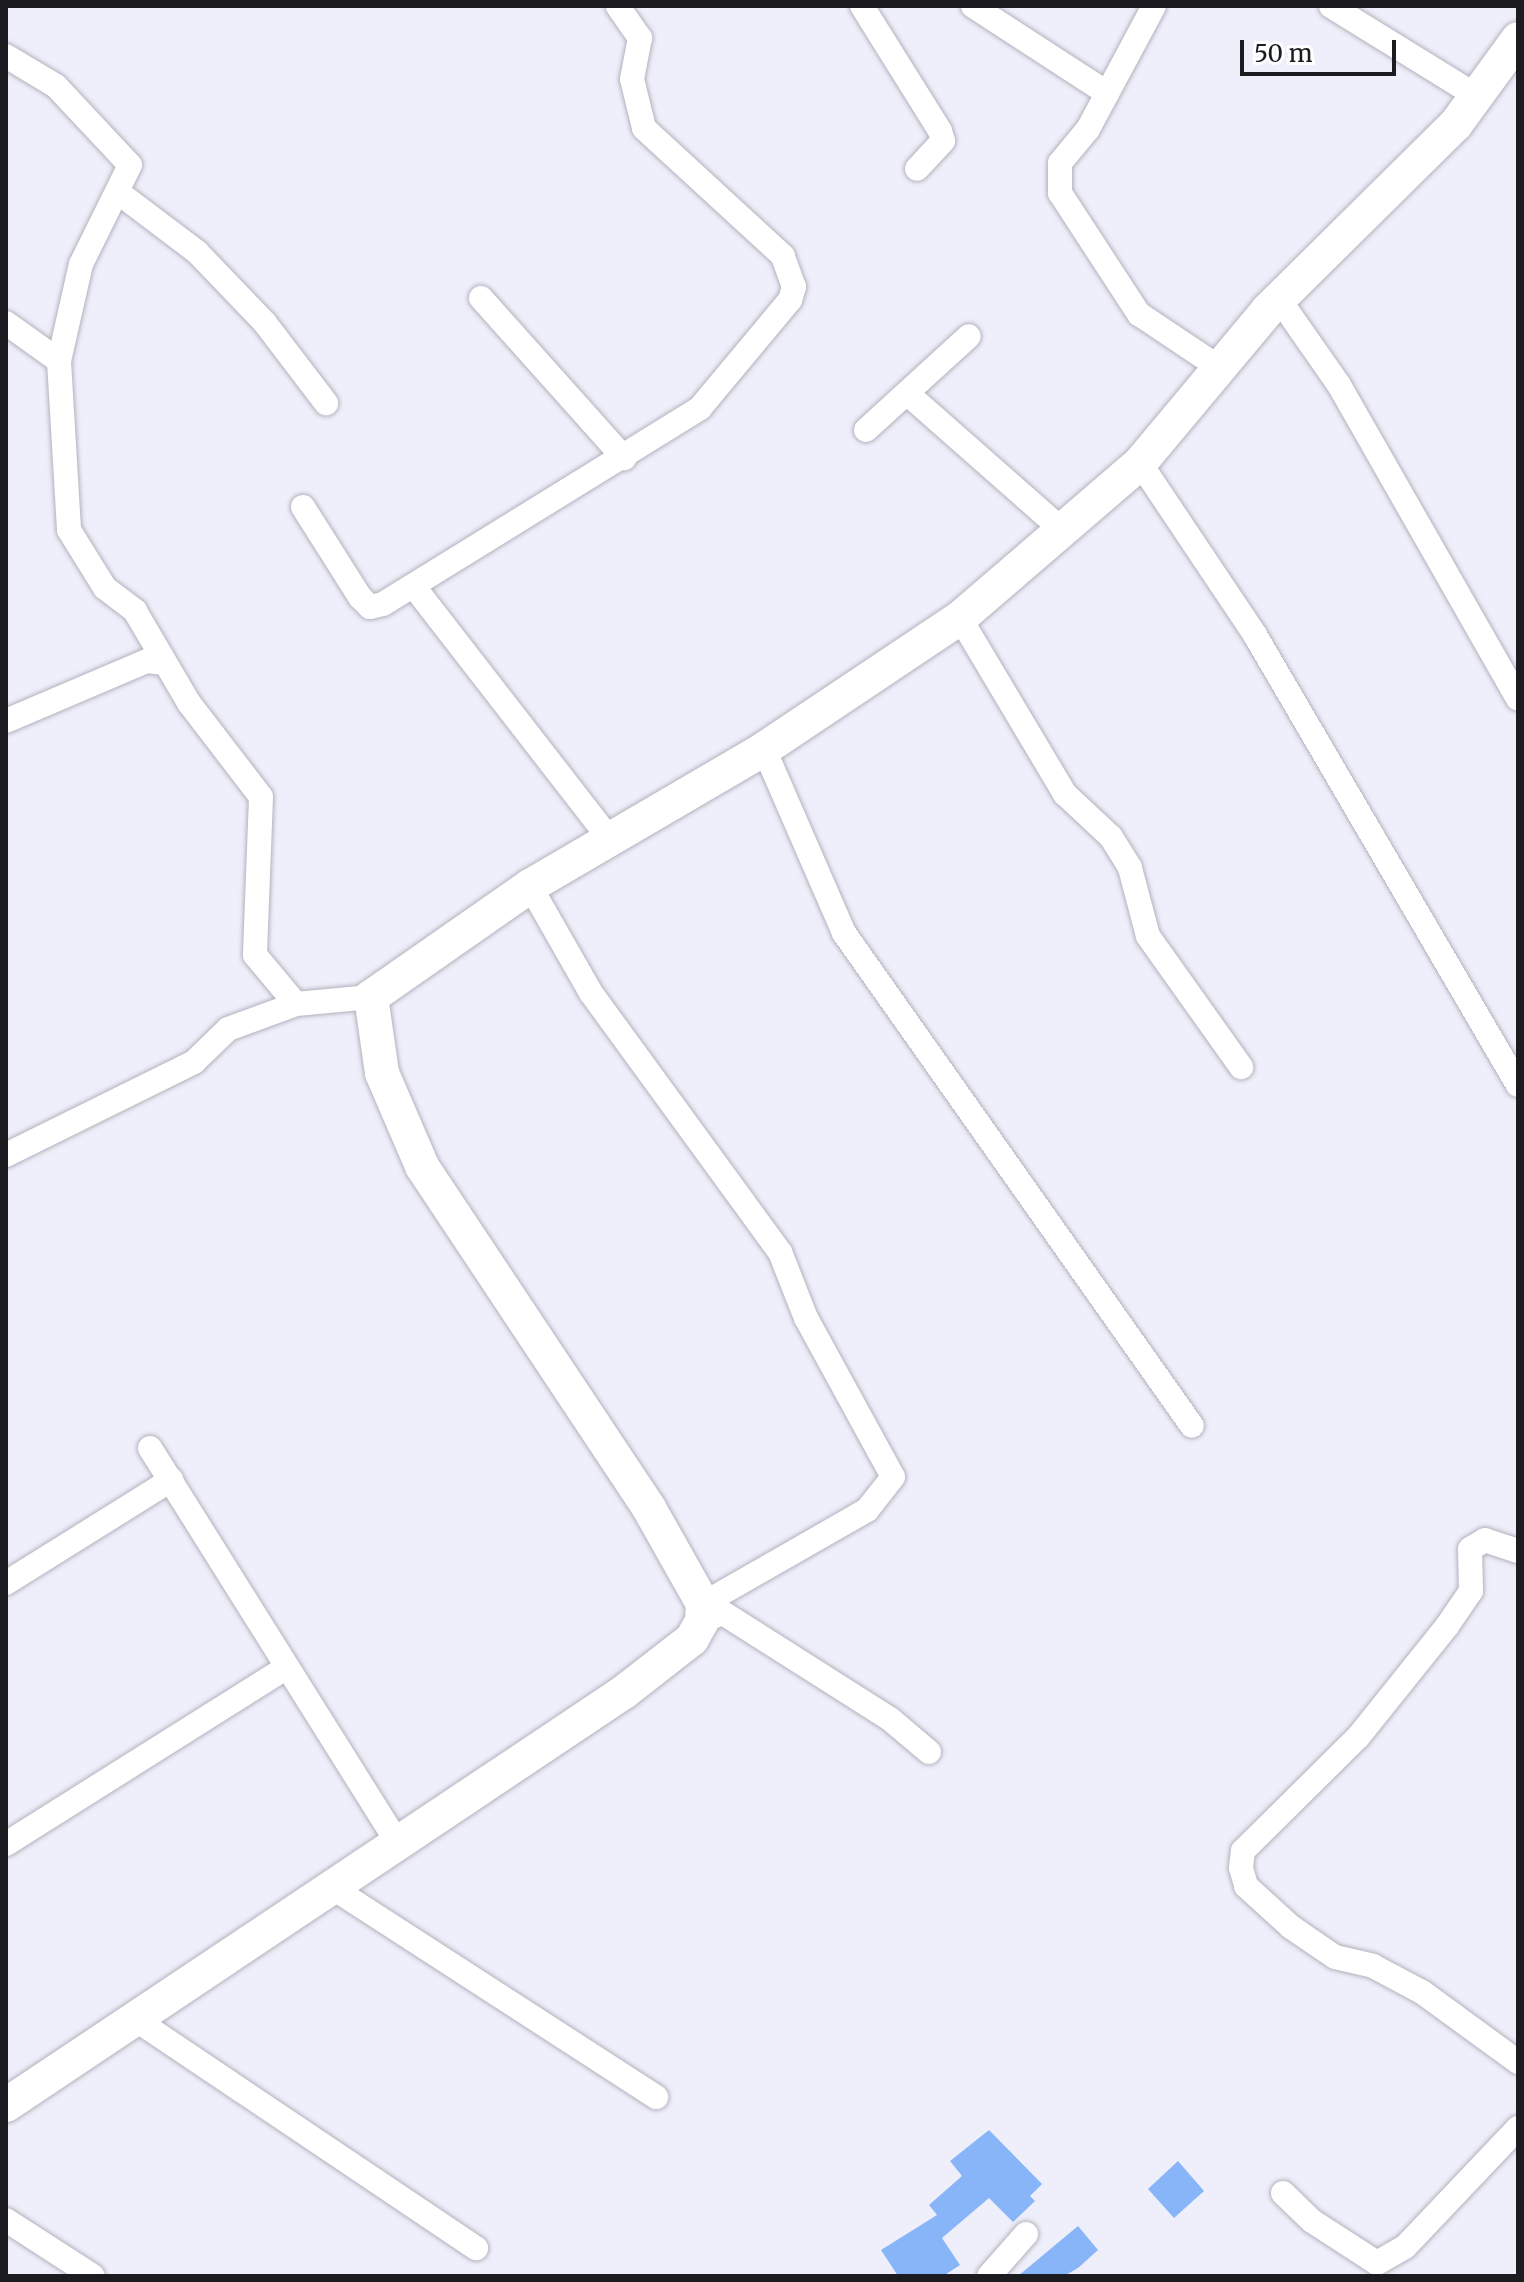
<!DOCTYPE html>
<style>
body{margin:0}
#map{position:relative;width:1524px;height:2282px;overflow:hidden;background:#efeffb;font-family:Merriweather,serif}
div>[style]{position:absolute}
.building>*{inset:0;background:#87b5f8}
.roads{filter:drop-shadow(0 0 2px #b2b2be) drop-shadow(0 0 2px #b2b2be)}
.street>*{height:24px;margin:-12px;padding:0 12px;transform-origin:12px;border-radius:12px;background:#fff}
.secondary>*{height:34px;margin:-17px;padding:0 17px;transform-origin:17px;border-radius:17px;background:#fff}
span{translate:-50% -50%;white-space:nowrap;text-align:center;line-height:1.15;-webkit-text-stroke:6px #fefefe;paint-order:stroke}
.frame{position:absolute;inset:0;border:8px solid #1c1c20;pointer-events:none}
.scale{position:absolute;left:1240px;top:40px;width:156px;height:36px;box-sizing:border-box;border:4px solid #1c1c20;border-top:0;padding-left:10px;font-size:24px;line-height:28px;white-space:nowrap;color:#1c1c20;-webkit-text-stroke:6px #fefefe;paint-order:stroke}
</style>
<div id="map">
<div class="building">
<i style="clip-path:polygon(989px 2130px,1042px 2184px,1030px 2196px,1035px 2201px,1013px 2222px,989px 2198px,942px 2238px,960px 2265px,943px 2276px,898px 2276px,881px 2250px,937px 2215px,929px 2205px,962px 2176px,950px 2161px)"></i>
<i style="clip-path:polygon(1178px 2161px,1204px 2191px,1174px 2218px,1148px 2189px)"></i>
<i style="clip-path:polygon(1078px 2226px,1098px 2250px,1078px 2268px,1064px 2276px,1018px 2276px)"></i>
</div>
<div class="roads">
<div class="street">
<i style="left:862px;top:6px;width:147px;rotate:58deg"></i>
<i style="left:940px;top:131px;width:10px;rotate:73deg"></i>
<i style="left:943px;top:141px;width:38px;rotate:133deg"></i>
<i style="left:973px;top:6px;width:160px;rotate:33deg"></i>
<i style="left:1154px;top:6px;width:140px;rotate:118.2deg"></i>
<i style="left:1088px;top:129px;width:44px;rotate:129.5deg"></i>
<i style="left:1060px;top:163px;width:30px;rotate:90deg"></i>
<i style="left:1060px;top:193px;width:145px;rotate:56.9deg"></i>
<i style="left:1139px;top:314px;width:94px;rotate:33.7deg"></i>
<i style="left:1331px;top:6px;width:172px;rotate:31.7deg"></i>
<i style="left:6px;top:56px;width:58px;rotate:31deg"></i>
<i style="left:56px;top:86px;width:108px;rotate:46.9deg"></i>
<i style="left:130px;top:165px;width:110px;rotate:116.3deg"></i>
<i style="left:81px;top:264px;width:99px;rotate:102.8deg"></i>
<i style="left:59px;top:361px;width:169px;rotate:86.6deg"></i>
<i style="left:69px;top:530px;width:68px;rotate:58.2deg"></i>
<i style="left:105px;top:588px;width:38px;rotate:37deg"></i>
<i style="left:135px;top:611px;width:107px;rotate:59.6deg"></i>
<i style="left:189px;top:703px;width:118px;rotate:52.5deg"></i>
<i style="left:261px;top:797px;width:158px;rotate:92.2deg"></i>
<i style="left:255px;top:955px;width:64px;rotate:50.1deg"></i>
<i style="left:119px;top:193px;width:98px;rotate:37.1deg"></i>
<i style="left:197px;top:252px;width:98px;rotate:46.2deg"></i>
<i style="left:265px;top:323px;width:101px;rotate:52.7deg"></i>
<i style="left:481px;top:298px;width:215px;rotate:48.2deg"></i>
<i style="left:1279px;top:299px;width:105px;rotate:55.1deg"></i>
<i style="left:1339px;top:385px;width:361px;rotate:60.3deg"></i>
<i style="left:6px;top:323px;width:65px;rotate:35.6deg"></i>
<i style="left:909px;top:395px;width:205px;rotate:41.4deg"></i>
<i style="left:866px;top:430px;width:139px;rotate:-42.4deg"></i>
<i style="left:1140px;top:463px;width:207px;rotate:56.2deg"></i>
<i style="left:1255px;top:635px;width:521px;rotate:59.7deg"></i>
<i style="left:303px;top:507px;width:107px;rotate:57.7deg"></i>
<i style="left:360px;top:597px;width:14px;rotate:45deg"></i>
<i style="left:370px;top:607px;width:13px;rotate:-13deg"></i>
<i style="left:383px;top:604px;width:373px;rotate:-31.7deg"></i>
<i style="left:700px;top:408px;width:141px;rotate:-50.2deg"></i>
<i style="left:790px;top:300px;width:14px;rotate:-73deg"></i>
<i style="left:794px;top:287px;width:33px;rotate:-110deg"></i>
<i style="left:783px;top:256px;width:189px;rotate:-137.4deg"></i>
<i style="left:644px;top:128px;width:50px;rotate:-103.8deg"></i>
<i style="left:632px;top:79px;width:42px;rotate:-79deg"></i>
<i style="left:640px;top:38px;width:39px;rotate:-125deg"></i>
<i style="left:415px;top:588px;width:318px;rotate:52.2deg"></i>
<i style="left:960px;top:618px;width:205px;rotate:59.2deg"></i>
<i style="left:1065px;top:794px;width:63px;rotate:43.1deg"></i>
<i style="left:1111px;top:837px;width:36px;rotate:58deg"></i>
<i style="left:1130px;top:868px;width:70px;rotate:75.2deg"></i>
<i style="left:1148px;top:936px;width:161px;rotate:54.6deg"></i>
<i style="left:6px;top:721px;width:153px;rotate:-23.1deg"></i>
<i style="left:147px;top:661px;width:17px;rotate:7deg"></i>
<i style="left:764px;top:749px;width:201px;rotate:66.5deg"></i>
<i style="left:844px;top:933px;width:603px;rotate:54.78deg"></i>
<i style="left:530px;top:886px;width:123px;rotate:60.3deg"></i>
<i style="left:591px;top:993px;width:321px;rotate:53.9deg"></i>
<i style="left:780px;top:1252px;width:71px;rotate:68.5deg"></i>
<i style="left:806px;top:1318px;width:181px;rotate:61.3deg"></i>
<i style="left:893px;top:1477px;width:42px;rotate:128.2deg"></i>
<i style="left:867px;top:1510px;width:189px;rotate:150.2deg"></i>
<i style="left:6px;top:1155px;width:210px;rotate:-26.3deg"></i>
<i style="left:194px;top:1062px;width:47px;rotate:-44.1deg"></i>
<i style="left:228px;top:1029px;width:72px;rotate:-20.2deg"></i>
<i style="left:296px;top:1004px;width:75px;rotate:-5.3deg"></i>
<i style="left:150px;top:1448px;width:467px;rotate:57.9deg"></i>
<i style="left:1518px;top:1551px;width:35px;rotate:-162deg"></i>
<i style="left:1485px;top:1540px;width:17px;rotate:149deg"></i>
<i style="left:1470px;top:1549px;width:42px;rotate:88.6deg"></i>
<i style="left:1471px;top:1591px;width:42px;rotate:124.4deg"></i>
<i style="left:1447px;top:1626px;width:142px;rotate:128.7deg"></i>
<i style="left:1358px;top:1737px;width:162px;rotate:135.3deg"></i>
<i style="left:1243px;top:1851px;width:17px;rotate:97deg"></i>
<i style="left:1241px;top:1868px;width:19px;rotate:74deg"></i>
<i style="left:1246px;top:1886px;width:61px;rotate:42.3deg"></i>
<i style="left:1291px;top:1927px;width:53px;rotate:34.3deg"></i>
<i style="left:1335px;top:1957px;width:39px;rotate:13deg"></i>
<i style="left:1373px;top:1966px;width:55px;rotate:28deg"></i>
<i style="left:1422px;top:1992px;width:119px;rotate:36.1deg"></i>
<i style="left:6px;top:1583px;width:195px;rotate:-32deg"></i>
<i style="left:702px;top:1621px;width:22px;rotate:-21deg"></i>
<i style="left:723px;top:1613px;width:198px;rotate:32.4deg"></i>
<i style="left:890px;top:1719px;width:51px;rotate:40.2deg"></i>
<i style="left:6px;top:1844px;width:332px;rotate:-32.2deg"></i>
<i style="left:333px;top:1888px;width:385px;rotate:32.9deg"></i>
<i style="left:135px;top:2019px;width:411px;rotate:33.9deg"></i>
<i style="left:1283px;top:2193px;width:40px;rotate:44deg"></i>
<i style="left:1312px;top:2221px;width:77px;rotate:32.9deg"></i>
<i style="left:1377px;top:2263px;width:32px;rotate:-30deg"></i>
<i style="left:1405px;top:2247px;width:164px;rotate:-46.5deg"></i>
<i style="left:6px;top:2220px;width:103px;rotate:32.8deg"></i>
<i style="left:989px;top:2276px;width:56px;rotate:-48.6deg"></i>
</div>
<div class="secondary">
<i style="left:6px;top:2105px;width:743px;rotate:-33.75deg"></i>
<i style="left:624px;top:1692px;width:86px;rotate:-37.9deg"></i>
<i style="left:692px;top:1639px;width:21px;rotate:-61deg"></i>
<i style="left:702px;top:1621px;width:17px;rotate:-87deg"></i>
<i style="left:703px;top:1604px;width:110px;rotate:-119.4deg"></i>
<i style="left:649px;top:1508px;width:410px;rotate:-123.6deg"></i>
<i style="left:422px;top:1166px;width:101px;rotate:-113.3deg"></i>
<i style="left:382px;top:1073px;width:77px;rotate:-98.2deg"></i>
<i style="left:371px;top:997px;width:194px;rotate:-34.9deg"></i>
<i style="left:530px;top:886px;width:271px;rotate:-30.3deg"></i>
<i style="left:764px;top:749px;width:236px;rotate:-33.8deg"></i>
<i style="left:960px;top:618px;width:238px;rotate:-40.7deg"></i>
<i style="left:1140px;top:463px;width:199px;rotate:-50.1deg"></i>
<i style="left:1268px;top:310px;width:264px;rotate:-44.7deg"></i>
<i style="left:1456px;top:124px;width:105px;rotate:-53.9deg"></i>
</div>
</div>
<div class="frame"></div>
<div class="scale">50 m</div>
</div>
